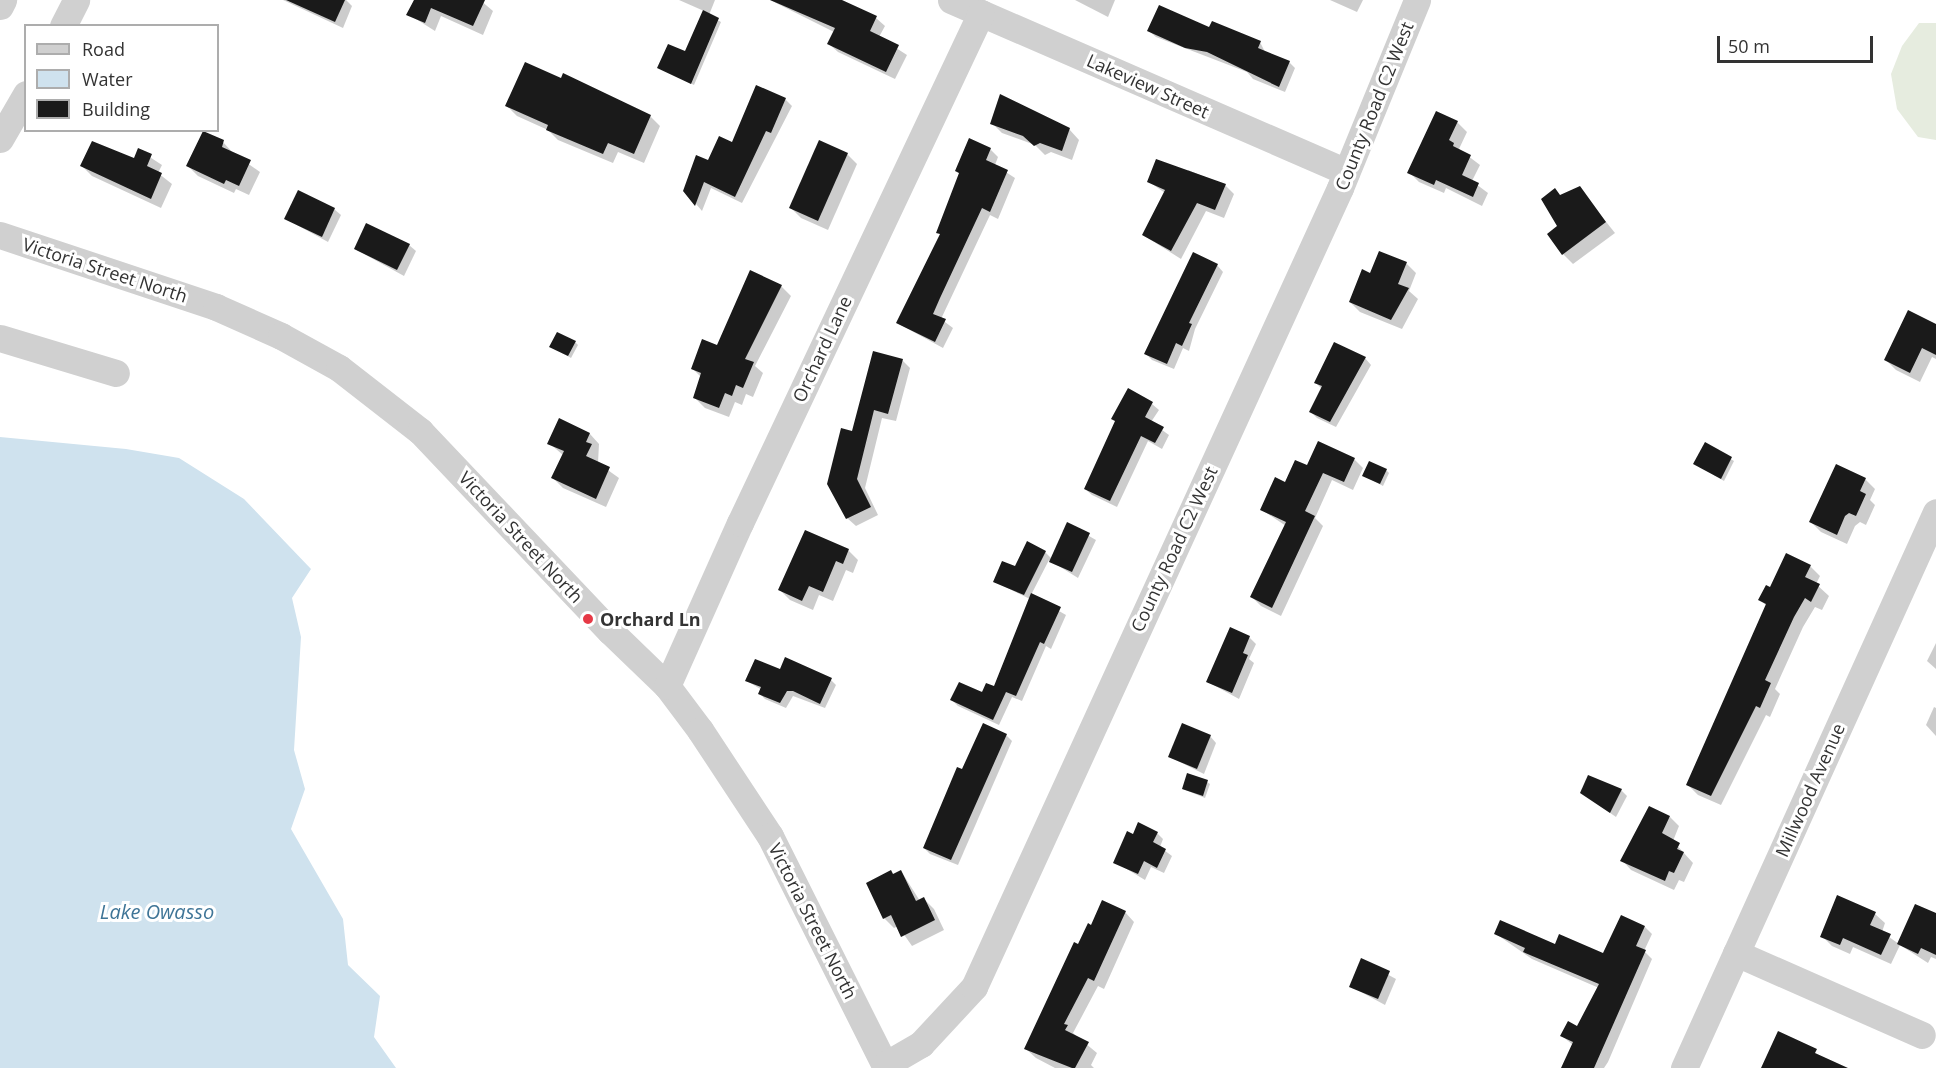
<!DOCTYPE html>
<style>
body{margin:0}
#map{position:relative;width:1936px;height:1068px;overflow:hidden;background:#fff;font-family:"Open Sans",sans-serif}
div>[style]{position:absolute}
.green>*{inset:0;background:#e6ecdf}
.water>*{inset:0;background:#cfe2ee}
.shadow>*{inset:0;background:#0003}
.building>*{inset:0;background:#1a1a1a}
.minor>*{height:27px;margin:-13.5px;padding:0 13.5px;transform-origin:13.5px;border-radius:13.5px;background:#d0d0d0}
.dots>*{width:16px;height:16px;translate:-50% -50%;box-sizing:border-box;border:3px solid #fff;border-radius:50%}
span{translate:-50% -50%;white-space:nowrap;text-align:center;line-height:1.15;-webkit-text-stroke:6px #fff;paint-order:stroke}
.street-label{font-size:18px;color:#333}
.poi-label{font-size:18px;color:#333;font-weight:700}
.left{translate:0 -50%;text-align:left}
.water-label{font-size:20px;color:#3f7597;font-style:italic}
.legend{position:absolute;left:24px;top:24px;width:195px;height:108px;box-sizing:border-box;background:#fff;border:2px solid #adadad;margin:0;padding:8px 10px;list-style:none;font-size:18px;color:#333}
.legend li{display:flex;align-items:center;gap:12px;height:30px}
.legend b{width:30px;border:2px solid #adadad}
.scale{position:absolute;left:1717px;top:36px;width:156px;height:27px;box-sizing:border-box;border:3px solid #333;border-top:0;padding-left:8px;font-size:18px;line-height:21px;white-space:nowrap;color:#333;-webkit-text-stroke:4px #fff;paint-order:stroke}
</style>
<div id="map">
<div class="green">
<i style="clip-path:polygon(1919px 23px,1936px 23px,1936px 140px,1918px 137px,1897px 109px,1891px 74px,1902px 46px)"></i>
</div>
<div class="water">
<i style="clip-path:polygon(0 437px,126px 449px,179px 458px,244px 499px,311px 569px,292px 598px,301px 637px,294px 750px,305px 789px,291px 829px,343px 919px,348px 965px,380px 996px,374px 1037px,396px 1068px,0 1068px)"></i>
</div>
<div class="shadow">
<i style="clip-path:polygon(283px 0,346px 0,352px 6px,343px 28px)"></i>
<i style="clip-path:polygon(414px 0,480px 0,493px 11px,483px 35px,441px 16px,435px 31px,408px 14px)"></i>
<i style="clip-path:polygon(679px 0,715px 0,709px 15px,721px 22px,694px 85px,659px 68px,685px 53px,704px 11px)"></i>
<i style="clip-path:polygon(770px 0,835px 0,876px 18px,885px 26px,879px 37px,907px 55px,895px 79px,838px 52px,829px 44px,834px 32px)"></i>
<i style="clip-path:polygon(1075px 0,1115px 0,1108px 17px)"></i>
<i style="clip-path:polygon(1330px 0,1363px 0,1357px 12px)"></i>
<i style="clip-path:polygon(1209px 29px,1260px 42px,1265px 52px,1289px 62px,1295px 68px,1285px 92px,1253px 79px,1247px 72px,1156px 37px,1149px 31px)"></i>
<i style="clip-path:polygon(785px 99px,792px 106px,742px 203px,711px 188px,702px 211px,685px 191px)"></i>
<i style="clip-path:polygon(507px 106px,650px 116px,660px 126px,644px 163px,618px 152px,613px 163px,558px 140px,548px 130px,517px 116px)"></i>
<i style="clip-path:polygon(1457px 122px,1467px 132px,1459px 149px,1480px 165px,1472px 181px,1488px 193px,1482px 206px,1446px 188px,1444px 193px,1419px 182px,1409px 172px)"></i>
<i style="clip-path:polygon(992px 123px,1069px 129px,1079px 140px,1072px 160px,1051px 152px,1045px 155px,1035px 145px,1002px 133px)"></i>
<i style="clip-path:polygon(223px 142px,233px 153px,260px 172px,249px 195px,236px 189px,234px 193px,198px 176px,188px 166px)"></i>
<i style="clip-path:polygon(990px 149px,998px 157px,995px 165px,1015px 178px,998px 219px,990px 215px,941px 319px,953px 328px,943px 348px,897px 323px,941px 235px,938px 232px,960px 174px,957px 171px)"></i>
<i style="clip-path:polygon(139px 150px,162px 165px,158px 173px,172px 184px,161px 208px,92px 176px,82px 166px,134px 160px)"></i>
<i style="clip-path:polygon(847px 154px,857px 164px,828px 230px,801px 218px,791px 208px)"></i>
<i style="clip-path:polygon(1188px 170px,1225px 185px,1234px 194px,1224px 218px,1206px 211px,1181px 259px,1143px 235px,1165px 193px,1148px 181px,1187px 173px)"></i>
<i style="clip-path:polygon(1579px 188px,1615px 233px,1573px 264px,1563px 254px,1561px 196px)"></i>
<i style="clip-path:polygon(334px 209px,341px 215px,328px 242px,286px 219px)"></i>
<i style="clip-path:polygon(409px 245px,416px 251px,404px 276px,355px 249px)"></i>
<i style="clip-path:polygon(1406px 263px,1416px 273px,1409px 291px,1418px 299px,1402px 329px,1360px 312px,1350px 302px,1371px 275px)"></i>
<i style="clip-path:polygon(1217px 265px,1223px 272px,1195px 329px,1189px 351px,1183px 348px,1174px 369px,1152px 360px,1145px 353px)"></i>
<i style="clip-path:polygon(781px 286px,791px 296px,755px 366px,763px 373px,753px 397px,746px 394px,742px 405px,735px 402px,729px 417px,705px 408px,695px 398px,701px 377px,692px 368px)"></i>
<i style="clip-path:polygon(1936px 326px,1936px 359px,1932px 357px,1920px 382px,1896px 370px,1886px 360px)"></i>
<i style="clip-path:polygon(575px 342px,578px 345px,571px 358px,551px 347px)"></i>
<i style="clip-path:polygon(1365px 358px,1371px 365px,1336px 427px,1317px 418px,1311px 412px,1322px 389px,1316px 383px)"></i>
<i style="clip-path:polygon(902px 360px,910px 368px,896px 421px,882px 418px,865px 488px,878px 515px,856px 526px,847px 518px,853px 433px)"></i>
<i style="clip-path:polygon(1152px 404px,1159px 410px,1151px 422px,1169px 435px,1162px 449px,1148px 441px,1117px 507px,1092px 495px,1085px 489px)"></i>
<i style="clip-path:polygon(560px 420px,590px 434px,599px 444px,598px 463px,619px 478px,606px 507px,563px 488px,553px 478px,563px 455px,549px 443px)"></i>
<i style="clip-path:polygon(1705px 444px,1734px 461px,1724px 481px,1695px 464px)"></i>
<i style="clip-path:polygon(1354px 459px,1363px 468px,1353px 490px,1332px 480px,1315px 518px,1323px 526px,1281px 616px,1261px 606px,1252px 597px,1286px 526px,1262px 510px,1286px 484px)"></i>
<i style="clip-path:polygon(1386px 470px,1389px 473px,1383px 486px,1364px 476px)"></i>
<i style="clip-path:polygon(1865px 479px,1875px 489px,1870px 500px,1875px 505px,1866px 525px,1860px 522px,1855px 526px,1847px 544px,1821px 532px,1811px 522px)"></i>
<i style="clip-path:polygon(1068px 524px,1096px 540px,1078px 578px,1049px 560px,1031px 595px,1066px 615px,1051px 649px,1046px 646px,1022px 701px,1012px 697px,999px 725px,958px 706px,952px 700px,994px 688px,1030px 599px,995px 582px,1045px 552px,1052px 559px)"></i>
<i style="clip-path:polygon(848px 550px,858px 560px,853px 573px,846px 570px,833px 601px,819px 595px,813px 610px,790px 600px,780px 590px)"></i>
<i style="clip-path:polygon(1810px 566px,1820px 576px,1816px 584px,1829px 596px,1822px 610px,1815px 607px,1803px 627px,1775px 689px,1780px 694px,1770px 717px,1766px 715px,1721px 805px,1698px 795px,1688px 785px,1767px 606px,1760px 600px,1770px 589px)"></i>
<i style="clip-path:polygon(1249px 637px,1256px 644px,1249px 659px,1254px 663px,1239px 699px,1208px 682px)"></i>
<i style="clip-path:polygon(1936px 643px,1936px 669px,1927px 661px)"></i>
<i style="clip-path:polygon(781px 671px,831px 680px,836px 685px,825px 708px,793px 696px,786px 708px,765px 699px,760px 694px,762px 690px,747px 681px)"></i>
<i style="clip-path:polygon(1934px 707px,1936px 708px,1936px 736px,1926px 725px)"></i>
<i style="clip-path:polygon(1006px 735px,1012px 741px,958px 865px,930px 854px,924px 848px,963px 771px)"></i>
<i style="clip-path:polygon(1210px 736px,1216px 743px,1204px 774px,1170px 757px)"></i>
<i style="clip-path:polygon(1207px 782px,1210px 784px,1205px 798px,1183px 789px)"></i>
<i style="clip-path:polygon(1621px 790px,1627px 796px,1616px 817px,1581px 793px)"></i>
<i style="clip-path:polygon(1670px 817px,1679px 826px,1673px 841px,1693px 863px,1684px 882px,1679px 880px,1674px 890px,1631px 870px,1622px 860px)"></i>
<i style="clip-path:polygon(1157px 833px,1163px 839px,1160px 847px,1172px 856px,1164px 873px,1151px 867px,1145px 880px,1115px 862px,1134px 836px)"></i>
<i style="clip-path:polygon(901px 871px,920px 901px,924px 899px,934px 909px,944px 930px,912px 946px,898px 926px,894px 928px,884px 918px)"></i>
<i style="clip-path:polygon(1838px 897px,1875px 914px,1885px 923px,1882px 932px,1899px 944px,1936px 915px,1936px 959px,1931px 957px,1928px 963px,1900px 945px,1891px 964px,1853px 947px,1850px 954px,1832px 946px,1822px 936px)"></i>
<i style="clip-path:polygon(1125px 912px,1134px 922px,1104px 989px,1098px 986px,1073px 1033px,1097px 1053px,1091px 1065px,1094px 1068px,1055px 1068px,1036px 1058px,1026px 1049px,1079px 946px,1092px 927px)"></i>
<i style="clip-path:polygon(1645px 927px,1652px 934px,1644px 951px,1652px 959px,1608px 1062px,1604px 1068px,1563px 1068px,1573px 1045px,1562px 1036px,1578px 1027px,1599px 988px,1532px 959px,1496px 934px,1604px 955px)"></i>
<i style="clip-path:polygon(1361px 960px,1396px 979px,1385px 1005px,1350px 986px)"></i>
</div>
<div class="building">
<i style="clip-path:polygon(286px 0,345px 0,335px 22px)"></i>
<i style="clip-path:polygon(414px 0,485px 0,473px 26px,431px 8px,425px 23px,406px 15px)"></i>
<i style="clip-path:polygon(770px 0,842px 0,877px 16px,870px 31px,899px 45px,886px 72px,827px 44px,835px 28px)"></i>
<i style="clip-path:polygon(1159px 5px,1209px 27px,1212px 21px,1261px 41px,1258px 48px,1290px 61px,1279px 87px,1207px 52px,1185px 48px,1147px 31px)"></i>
<i style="clip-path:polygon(703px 10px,719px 18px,691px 84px,657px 68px,668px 44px,685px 51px)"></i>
<i style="clip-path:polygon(525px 62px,561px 78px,563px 73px,651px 115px,634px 154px,608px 143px,603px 154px,546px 130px,548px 125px,505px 106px)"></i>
<i style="clip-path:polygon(756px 85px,786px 98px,771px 133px,766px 131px,735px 197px,704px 182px,695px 206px,683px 191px,696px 155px,708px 160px,719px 136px,732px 142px)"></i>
<i style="clip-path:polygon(1000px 94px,1070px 128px,1062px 151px,1040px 143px,1034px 146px,1023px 136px,990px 124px)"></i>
<i style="clip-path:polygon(1436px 111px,1458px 121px,1449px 140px,1454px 143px,1453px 146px,1471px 155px,1462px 175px,1479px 183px,1473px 197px,1436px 180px,1434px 185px,1407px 173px)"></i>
<i style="clip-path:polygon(203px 131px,224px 140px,222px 147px,251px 160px,239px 186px,226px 180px,224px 184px,186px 166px)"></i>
<i style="clip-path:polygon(969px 138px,991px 148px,986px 160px,1008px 170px,990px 212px,982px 208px,940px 298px,933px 314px,946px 319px,935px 342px,896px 323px,940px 234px,936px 233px,959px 173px,955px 171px)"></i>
<i style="clip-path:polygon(819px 140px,848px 153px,818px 221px,789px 208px)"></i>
<i style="clip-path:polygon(92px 141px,134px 158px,138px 148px,152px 154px,147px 166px,162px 173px,151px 199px,80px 166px)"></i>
<i style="clip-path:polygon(1156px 159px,1226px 184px,1215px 210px,1197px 203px,1171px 251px,1142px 235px,1165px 190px,1147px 182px)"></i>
<i style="clip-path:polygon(1580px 186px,1606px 222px,1562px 255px,1547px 234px,1557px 226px,1541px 199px,1555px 188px,1560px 195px)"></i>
<i style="clip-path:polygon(298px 190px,335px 208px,322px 237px,284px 219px)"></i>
<i style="clip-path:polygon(366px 223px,410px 244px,397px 270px,354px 249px)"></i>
<i style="clip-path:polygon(1379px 251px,1407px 262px,1398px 284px,1409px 288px,1391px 320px,1349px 302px,1362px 269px,1370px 273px)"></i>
<i style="clip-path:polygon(1193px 252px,1218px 264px,1189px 323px,1192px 324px,1182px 346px,1176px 343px,1167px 364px,1144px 354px)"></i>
<i style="clip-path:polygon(750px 270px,782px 285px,745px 359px,754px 362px,743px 388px,736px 385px,732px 396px,725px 393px,719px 408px,693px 398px,701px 373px,691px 369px,702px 339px,717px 345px)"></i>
<i style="clip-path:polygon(1908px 310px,1936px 324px,1936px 355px,1922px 348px,1910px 373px,1884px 360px)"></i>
<i style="clip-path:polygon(557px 332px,576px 341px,568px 356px,549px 347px)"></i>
<i style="clip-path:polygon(1334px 342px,1366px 357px,1330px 422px,1309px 412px,1322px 386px,1314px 383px)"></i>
<i style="clip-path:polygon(873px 351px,903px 359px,888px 414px,874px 410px,857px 479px,871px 507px,846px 519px,827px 484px,841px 428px,852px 431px)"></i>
<i style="clip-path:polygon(1128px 388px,1153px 402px,1145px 417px,1164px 427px,1155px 443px,1141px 436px,1110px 501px,1084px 489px,1115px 421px,1111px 419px)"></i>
<i style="clip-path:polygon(559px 418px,590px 433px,586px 442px,592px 444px,586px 456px,610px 467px,596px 499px,551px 478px,564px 451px,547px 444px)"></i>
<i style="clip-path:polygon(1318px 441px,1355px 458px,1344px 482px,1323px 473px,1305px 511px,1315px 516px,1272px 608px,1250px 597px,1286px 522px,1260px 510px,1275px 477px,1285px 482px,1295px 460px,1307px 465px)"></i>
<i style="clip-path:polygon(1705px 442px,1732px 457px,1721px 479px,1693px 464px)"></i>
<i style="clip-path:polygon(1369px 461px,1387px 469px,1380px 484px,1362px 476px)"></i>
<i style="clip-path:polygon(1836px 464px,1866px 478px,1860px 491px,1866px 494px,1856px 516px,1849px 513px,1845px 516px,1837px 535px,1809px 522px)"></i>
<i style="clip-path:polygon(1067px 522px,1090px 533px,1072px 572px,1049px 562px)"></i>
<i style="clip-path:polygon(805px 530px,849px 549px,843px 564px,836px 561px,823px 592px,809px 586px,802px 601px,778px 590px)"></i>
<i style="clip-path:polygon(1027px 541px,1046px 551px,1024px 595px,993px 582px,1002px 561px,1015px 566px)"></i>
<i style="clip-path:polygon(1786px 553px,1811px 565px,1805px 577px,1820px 584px,1811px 602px,1805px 598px,1794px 617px,1765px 680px,1771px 683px,1760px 708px,1756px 706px,1711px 796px,1686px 785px,1766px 604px,1758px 600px,1766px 585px,1770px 587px)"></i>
<i style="clip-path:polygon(1031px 593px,1061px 607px,1044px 644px,1040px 642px,1016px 696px,1006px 692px,993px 720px,950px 700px,959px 682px,982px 692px,986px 683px,994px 686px)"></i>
<i style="clip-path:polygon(1230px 627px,1250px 636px,1243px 653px,1248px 655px,1232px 693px,1206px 682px)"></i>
<i style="clip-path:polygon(785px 657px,832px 678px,820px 704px,793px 691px,787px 691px,780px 703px,758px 694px,761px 687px,745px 681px,755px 659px,780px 669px)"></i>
<i style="clip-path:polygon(983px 723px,1007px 734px,951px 860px,923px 848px,957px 767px,962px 769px)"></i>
<i style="clip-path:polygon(1182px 723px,1211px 735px,1197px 769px,1168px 757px)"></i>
<i style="clip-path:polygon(1187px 773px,1208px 780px,1203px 796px,1182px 789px)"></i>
<i style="clip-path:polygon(1588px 775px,1622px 789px,1610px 813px,1580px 793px)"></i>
<i style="clip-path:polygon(1649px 806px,1670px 816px,1662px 833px,1680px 843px,1677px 849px,1684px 852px,1674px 873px,1669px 871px,1665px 881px,1620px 861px)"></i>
<i style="clip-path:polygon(1138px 822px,1158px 832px,1153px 842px,1166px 849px,1157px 868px,1144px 861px,1138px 874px,1113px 863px,1127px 831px,1133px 834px)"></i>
<i style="clip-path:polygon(891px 870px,893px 874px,901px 870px,916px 901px,924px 897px,935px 920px,901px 937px,891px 915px,883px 919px,866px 883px)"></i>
<i style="clip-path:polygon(1837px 895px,1876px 912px,1870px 925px,1891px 934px,1881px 955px,1843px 938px,1840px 945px,1820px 937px)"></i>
<i style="clip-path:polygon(1102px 900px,1126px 911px,1094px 981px,1088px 978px,1064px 1024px,1068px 1025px,1065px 1030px,1089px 1042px,1075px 1068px,1072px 1068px,1024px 1049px,1074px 942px,1078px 944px,1088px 923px,1091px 925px)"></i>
<i style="clip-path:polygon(1915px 904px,1936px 913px,1936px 955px,1921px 948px,1918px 954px,1897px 944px)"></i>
<i style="clip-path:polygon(1621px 915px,1645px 926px,1636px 946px,1646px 950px,1594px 1068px,1561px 1068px,1573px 1042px,1560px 1036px,1568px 1021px,1577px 1026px,1599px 984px,1523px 952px,1525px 948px,1494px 934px,1500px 920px,1555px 944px,1559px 934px,1603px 953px)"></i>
<i style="clip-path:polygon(1361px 958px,1390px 971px,1378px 999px,1349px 987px)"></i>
<i style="clip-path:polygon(1778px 1031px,1817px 1049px,1815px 1053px,1848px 1068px,1761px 1068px)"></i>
</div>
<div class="minor">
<i style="left:951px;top:0;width:431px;rotate:23.5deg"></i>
<i style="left:0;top:6px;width:7px;rotate:-63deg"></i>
<i style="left:63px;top:26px;width:29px;rotate:-63deg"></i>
<i style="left:0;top:139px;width:52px;rotate:-60deg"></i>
<i style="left:0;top:235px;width:228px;rotate:18.4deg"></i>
<i style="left:216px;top:307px;width:71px;rotate:24deg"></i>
<i style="left:281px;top:336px;width:66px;rotate:28.9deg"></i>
<i style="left:339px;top:368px;width:103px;rotate:37.9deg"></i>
<i style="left:420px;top:431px;width:276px;rotate:46.5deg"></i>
<i style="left:610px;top:631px;width:79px;rotate:44deg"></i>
<i style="left:667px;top:686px;width:55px;rotate:53.1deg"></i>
<i style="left:700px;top:730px;width:127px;rotate:56.6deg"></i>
<i style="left:770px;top:836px;width:259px;rotate:63.4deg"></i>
<i style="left:0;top:338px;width:121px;rotate:16.8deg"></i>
<i style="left:667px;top:686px;width:179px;rotate:-65.9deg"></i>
<i style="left:740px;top:523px;width:564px;rotate:-64.71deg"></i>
<i style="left:1736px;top:953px;width:203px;rotate:23.8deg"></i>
<i style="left:885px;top:1065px;width:42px;rotate:-30.3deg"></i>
<i style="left:921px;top:1044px;width:78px;rotate:-47.1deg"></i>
<i style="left:974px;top:987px;width:879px;rotate:-65.39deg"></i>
<i style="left:1340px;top:188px;width:203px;rotate:-67.7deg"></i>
<i style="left:1684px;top:1068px;width:610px;rotate:-65.62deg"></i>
</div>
<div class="dots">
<i style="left:588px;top:619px;background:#e63946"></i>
</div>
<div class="street-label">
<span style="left:1148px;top:86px;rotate:24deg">Lakeview Street</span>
<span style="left:1374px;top:106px;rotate:-68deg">County Road C2 West</span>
<span style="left:105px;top:270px;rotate:18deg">Victoria Street North</span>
<span style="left:822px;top:349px;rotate:-65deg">Orchard Lane</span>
<span style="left:521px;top:537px;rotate:47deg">Victoria Street North</span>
<span style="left:1174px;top:549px;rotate:-65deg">County Road C2 West</span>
<span style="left:1810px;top:790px;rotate:-66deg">Millwood Avenue</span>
<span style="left:813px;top:921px;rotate:63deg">Victoria Street North</span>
</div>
<div class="poi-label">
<span class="left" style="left:600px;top:619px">Orchard Ln</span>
</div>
<div class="water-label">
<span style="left:157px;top:911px">Lake Owasso</span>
</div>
<ul class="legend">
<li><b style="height:8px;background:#d0d0d0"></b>Road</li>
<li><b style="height:16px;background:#cfe2ee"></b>Water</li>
<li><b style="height:16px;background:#1a1a1a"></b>Building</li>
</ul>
<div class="scale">50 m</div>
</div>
